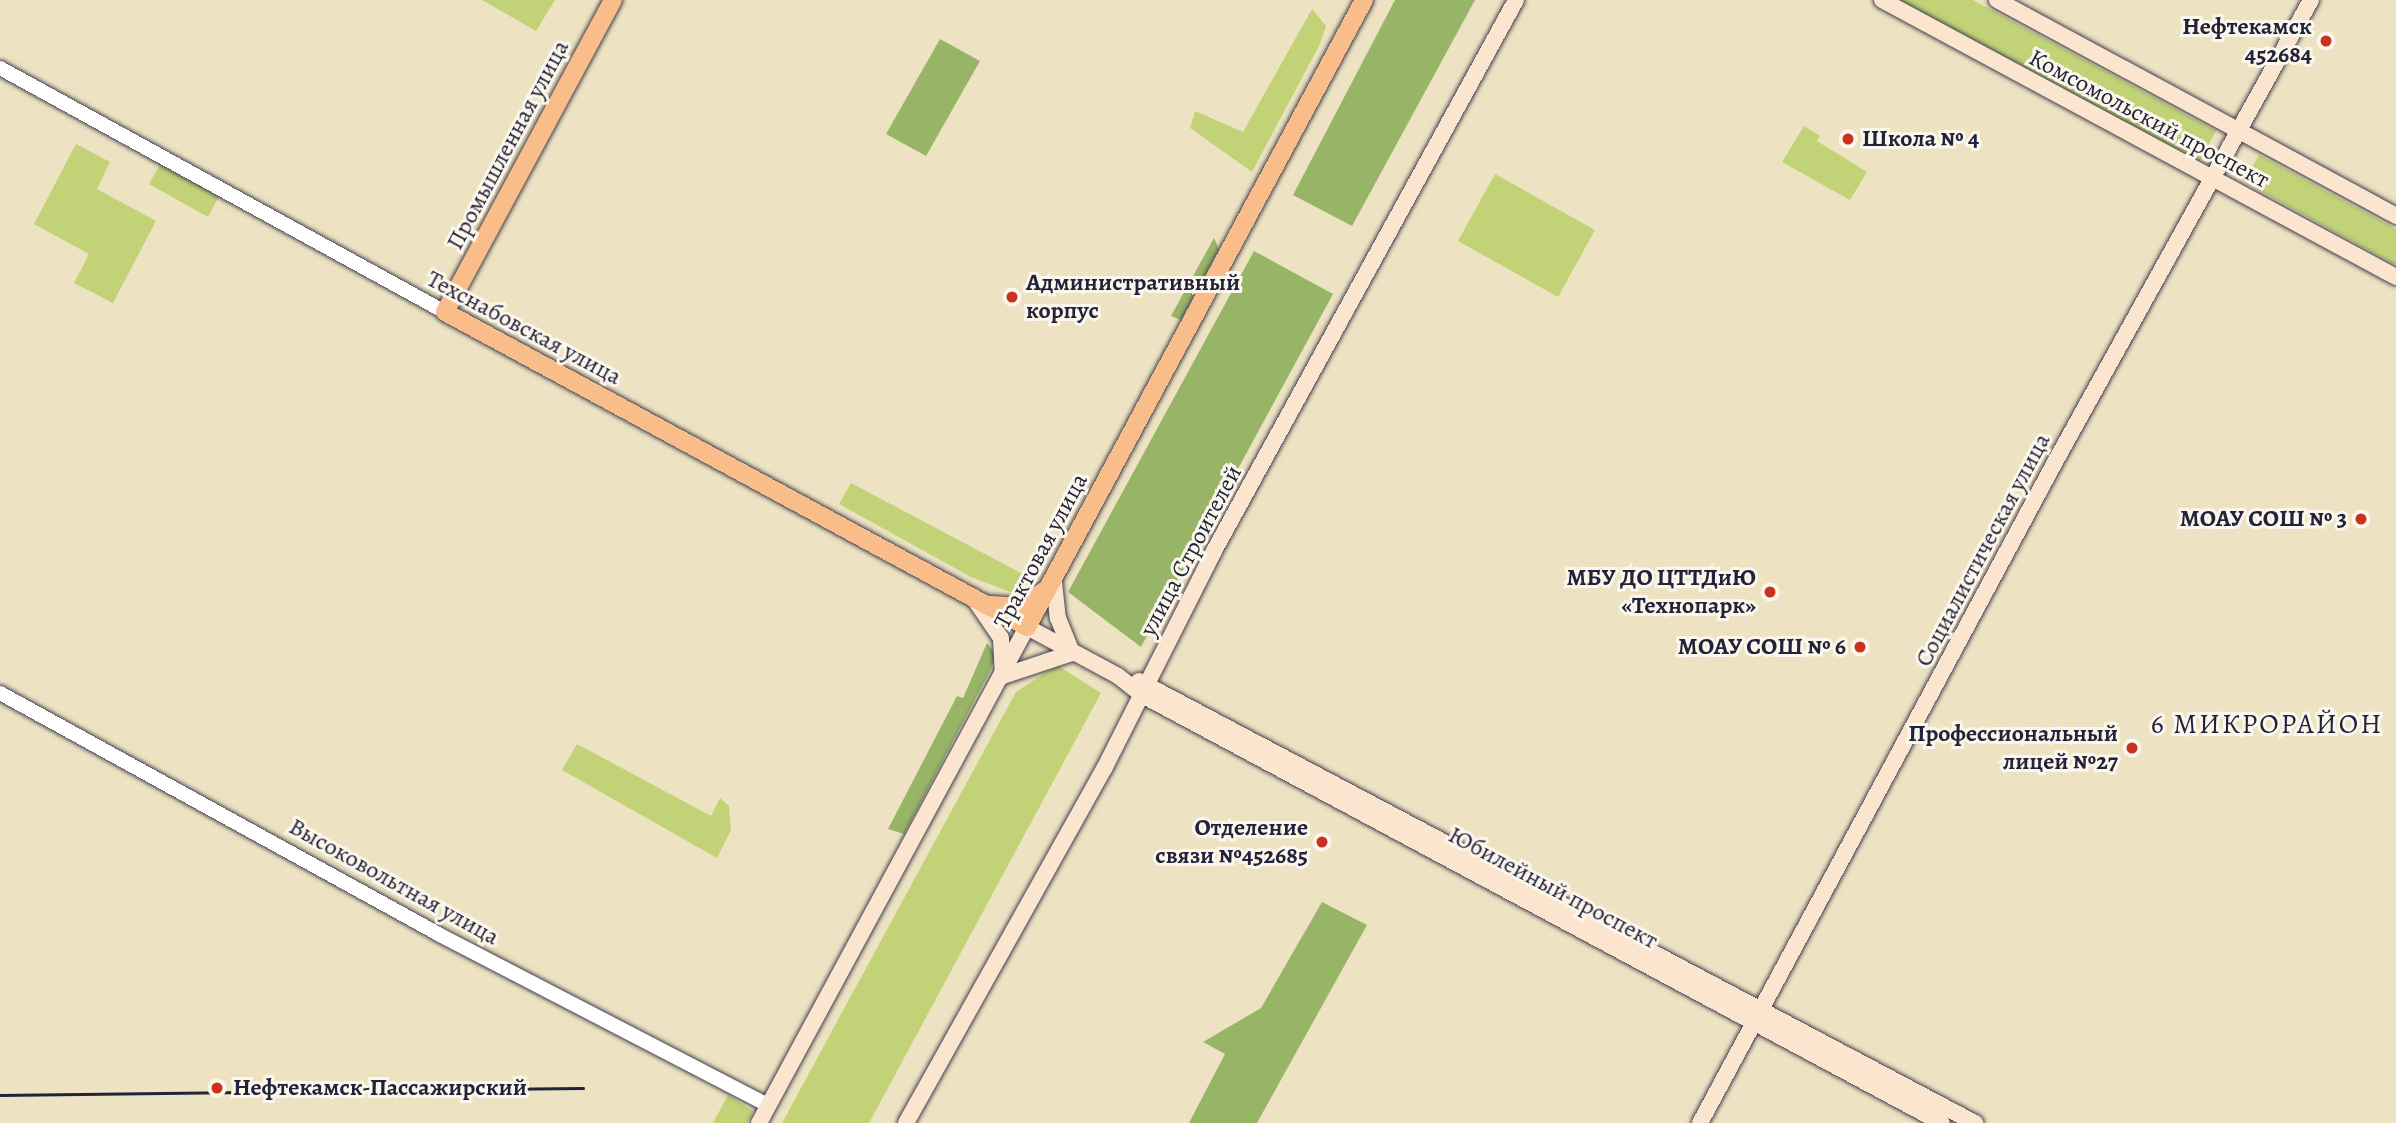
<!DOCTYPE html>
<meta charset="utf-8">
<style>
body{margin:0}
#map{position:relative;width:2396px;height:1123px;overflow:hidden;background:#ede3c2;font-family:Alegreya,serif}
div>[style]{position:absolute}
.green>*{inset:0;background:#c1d376}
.forest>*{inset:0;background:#98b567}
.roads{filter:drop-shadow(0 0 2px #403f4f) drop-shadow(0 0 2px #403f4f)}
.tertiary>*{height:14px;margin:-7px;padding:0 7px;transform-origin:7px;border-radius:7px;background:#fff}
.secondary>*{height:16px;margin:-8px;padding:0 8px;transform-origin:8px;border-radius:8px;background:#fce5cf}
.primary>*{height:18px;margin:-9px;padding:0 9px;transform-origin:9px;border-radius:9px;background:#f8bd88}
.rail>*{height:2.5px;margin:-1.25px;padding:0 1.25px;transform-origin:1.25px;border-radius:1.25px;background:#22223b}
.dots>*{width:19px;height:19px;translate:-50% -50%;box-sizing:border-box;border:4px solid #fbf7ec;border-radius:50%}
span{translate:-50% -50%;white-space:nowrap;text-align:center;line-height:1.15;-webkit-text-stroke:6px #fbf7ec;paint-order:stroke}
.poi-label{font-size:24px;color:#22223b;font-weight:700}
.right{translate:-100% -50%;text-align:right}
.left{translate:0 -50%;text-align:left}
.street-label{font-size:24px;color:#22223b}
.quarter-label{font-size:28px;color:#22223b;letter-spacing:2px}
</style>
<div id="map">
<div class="green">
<i style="clip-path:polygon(482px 0,555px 0,536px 31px)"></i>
<i style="clip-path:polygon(1896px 0,1973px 0,2216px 131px,2199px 162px)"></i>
<i style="clip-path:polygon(1312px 9px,1326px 26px,1320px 44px,1252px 172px,1190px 128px,1195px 111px,1243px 132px)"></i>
<i style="clip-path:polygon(1804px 126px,1820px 136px,1817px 141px,1867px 172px,1850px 200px,1782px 162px)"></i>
<i style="clip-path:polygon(76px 144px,110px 162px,97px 189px,156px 221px,113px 303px,74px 283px,89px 254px,34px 224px)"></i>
<i style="clip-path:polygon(2259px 155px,2396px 229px,2396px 265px,2244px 182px)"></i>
<i style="clip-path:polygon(162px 161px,220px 194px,208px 217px,149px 184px)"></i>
<i style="clip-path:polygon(1495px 174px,1595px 230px,1558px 297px,1458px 241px)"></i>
<i style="clip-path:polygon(851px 483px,1034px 580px,1027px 593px,1013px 593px,971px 577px,839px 504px)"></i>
<i style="clip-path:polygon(1057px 665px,1101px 693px,869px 1123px,782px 1123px,1016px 692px)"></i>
<i style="clip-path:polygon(577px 744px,711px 816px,720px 798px,729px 806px,731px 830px,717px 858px,562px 770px)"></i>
<i style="clip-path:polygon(728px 1095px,753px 1111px,747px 1123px,713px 1123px)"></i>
</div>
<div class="forest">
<i style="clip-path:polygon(1395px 0,1475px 0,1352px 226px,1293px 195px)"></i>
<i style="clip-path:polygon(940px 39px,980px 61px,926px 156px,886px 134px)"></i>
<i style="clip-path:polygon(1214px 238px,1219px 249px,1181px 320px,1171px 316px)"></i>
<i style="clip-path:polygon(1254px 251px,1333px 294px,1141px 647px,1068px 592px)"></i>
<i style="clip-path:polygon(987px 643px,996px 655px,990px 671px,904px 834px,888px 829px,957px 696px,963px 698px)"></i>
<i style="clip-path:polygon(1322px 902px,1367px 925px,1257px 1123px,1189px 1123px,1225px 1054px,1203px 1042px,1261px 1008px)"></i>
</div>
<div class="roads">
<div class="tertiary">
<i style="left:0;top:68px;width:508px;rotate:28.74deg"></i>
<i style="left:0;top:693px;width:500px;rotate:28.8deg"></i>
<i style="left:438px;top:934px;width:372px;rotate:27.4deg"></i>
</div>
<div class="secondary">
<i style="left:1882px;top:0;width:584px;rotate:28.32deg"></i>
<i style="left:1997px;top:0;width:454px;rotate:28.4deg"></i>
<i style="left:1054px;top:582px;width:36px;rotate:84deg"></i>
<i style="left:1058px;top:618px;width:38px;rotate:68deg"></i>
<i style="left:977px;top:603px;width:42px;rotate:55.6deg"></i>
<i style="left:1001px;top:638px;width:38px;rotate:87deg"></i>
<i style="left:1003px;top:676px;width:73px;rotate:-18.4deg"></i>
<i style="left:1139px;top:681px;width:946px;rotate:27.87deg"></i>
<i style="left:759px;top:1123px;width:564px;rotate:-61.62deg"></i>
<i style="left:1027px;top:627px;width:103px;rotate:28.3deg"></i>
<i style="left:1118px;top:676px;width:31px;rotate:38deg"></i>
<i style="left:1142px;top:695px;width:907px;rotate:28.15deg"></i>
<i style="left:906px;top:1123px;width:408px;rotate:-60.8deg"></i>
<i style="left:1105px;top:767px;width:242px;rotate:-63.2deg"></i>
<i style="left:1214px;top:551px;width:628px;rotate:-61.27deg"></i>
<i style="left:1700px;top:1123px;width:750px;rotate:-61.76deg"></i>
<i style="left:2055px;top:462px;width:528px;rotate:-61.01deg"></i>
</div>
<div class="primary">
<i style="left:613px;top:0;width:354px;rotate:118.3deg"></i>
<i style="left:445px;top:312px;width:662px;rotate:28.42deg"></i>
<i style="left:1027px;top:627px;width:712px;rotate:-61.74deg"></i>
<i style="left:991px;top:605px;width:30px;rotate:4deg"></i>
<i style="left:1021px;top:607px;width:29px;rotate:-35deg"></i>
</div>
</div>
<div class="rail">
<i style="left:0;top:1095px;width:583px;rotate:-0.69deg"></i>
</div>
<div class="dots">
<i style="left:2326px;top:41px;background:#c8321e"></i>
<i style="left:1848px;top:139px;background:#c8321e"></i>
<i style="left:1012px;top:297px;background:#c8321e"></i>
<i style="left:2361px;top:519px;background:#c8321e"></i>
<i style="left:1770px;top:592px;background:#c8321e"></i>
<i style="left:1860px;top:647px;background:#c8321e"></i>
<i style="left:2132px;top:748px;background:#c8321e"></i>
<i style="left:1322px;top:842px;background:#c8321e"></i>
<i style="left:217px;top:1088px;background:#c8321e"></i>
</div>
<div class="poi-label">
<span class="right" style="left:2312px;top:41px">Нефтекамск<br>452684</span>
<span class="left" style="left:1862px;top:139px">Школа № 4</span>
<span class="left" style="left:1026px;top:297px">Административный<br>корпус</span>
<span class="right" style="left:2347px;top:519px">МОАУ СОШ № 3</span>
<span class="right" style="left:1756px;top:592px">МБУ ДО ЦТТДиЮ<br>«Технопарк»</span>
<span class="right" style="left:1846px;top:647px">МОАУ СОШ № 6</span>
<span class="right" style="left:2118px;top:748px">Профессиональный<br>лицей №27</span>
<span class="right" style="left:1308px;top:842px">Отделение<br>связи №452685</span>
<span class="left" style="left:233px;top:1088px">Нефтекамск-Пассажирский</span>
</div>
<div class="street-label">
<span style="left:2149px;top:119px;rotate:28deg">Комсомольский проспект</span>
<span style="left:508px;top:145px;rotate:-62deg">Промышленная улица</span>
<span style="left:524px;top:328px;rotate:28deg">Техснабовская улица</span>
<span style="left:1983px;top:550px;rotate:-62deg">Социалистическая улица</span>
<span style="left:1041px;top:551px;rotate:-62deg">Трактовая улица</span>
<span style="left:1191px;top:551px;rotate:-62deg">улица Строителей</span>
<span style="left:394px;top:882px;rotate:29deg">Высоковольтная улица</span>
<span style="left:1553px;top:888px;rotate:28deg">Юбилейный проспект</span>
</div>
<div class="quarter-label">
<span style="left:2267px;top:724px">6 МИКРОРАЙОН</span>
</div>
</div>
